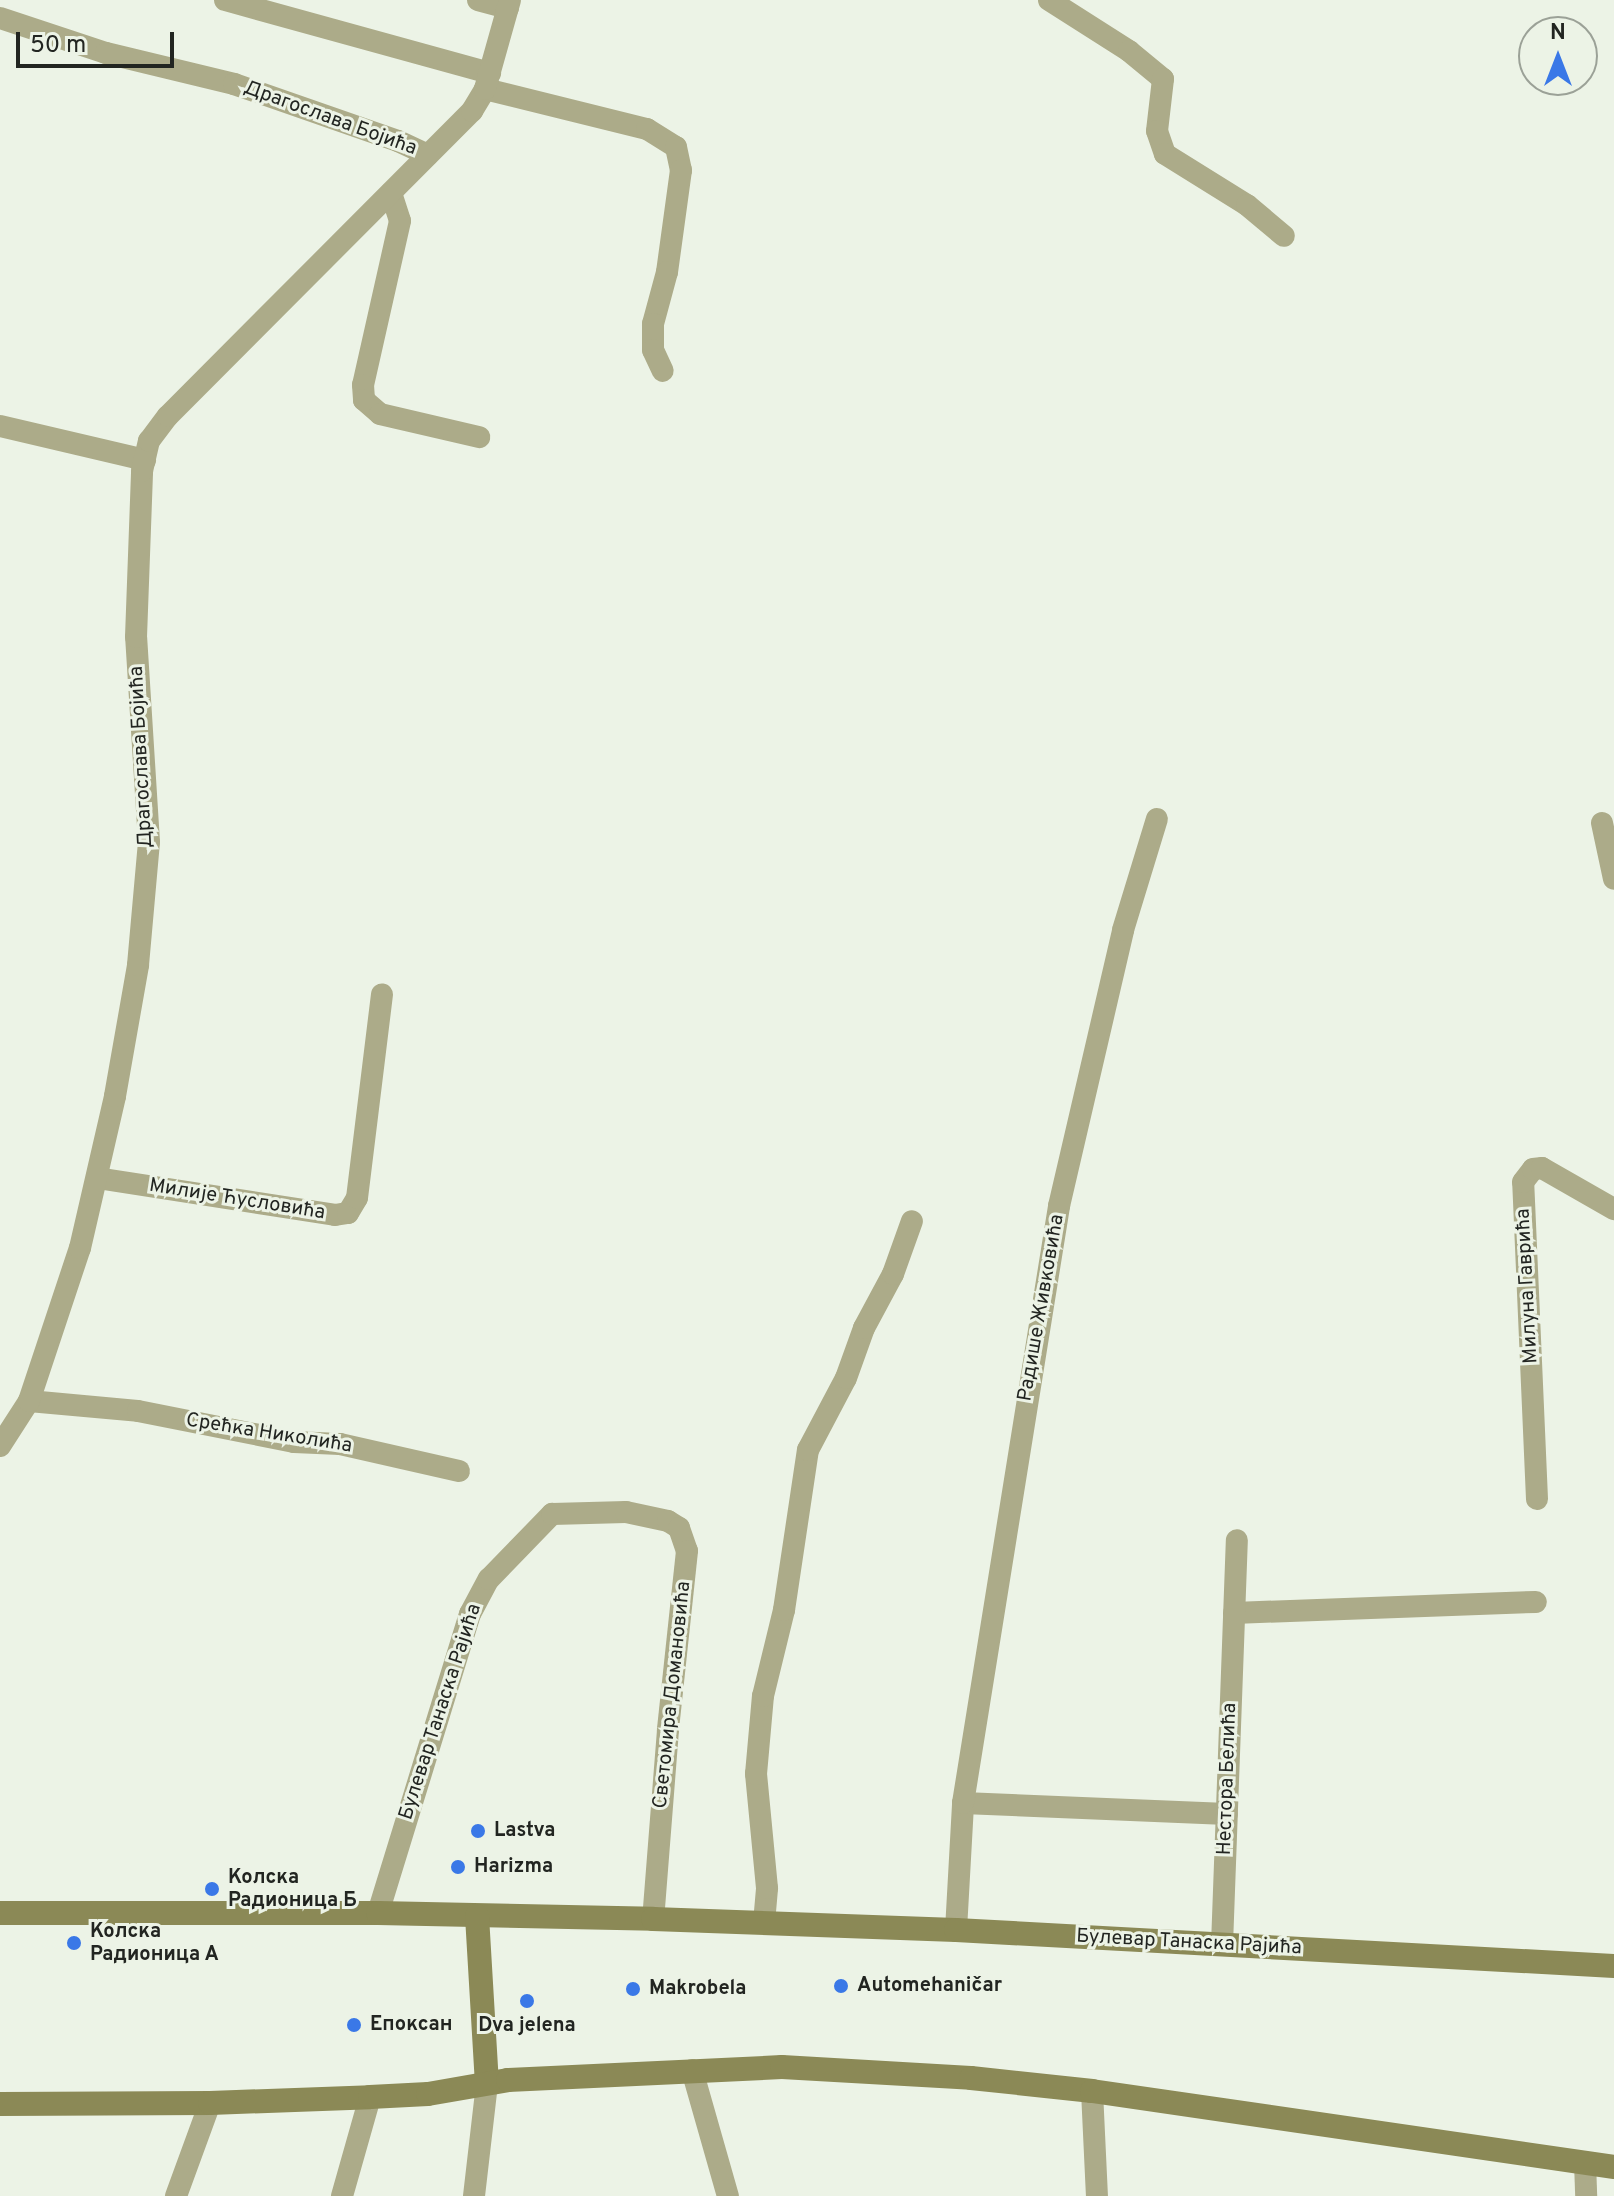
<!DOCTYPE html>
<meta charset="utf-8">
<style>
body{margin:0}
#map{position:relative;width:1614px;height:2196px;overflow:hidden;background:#ecf3e6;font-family:Overpass,sans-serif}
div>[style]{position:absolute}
.street>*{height:22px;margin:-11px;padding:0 11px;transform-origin:11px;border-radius:11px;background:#acab89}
.secondary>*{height:24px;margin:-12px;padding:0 12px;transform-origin:12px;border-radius:12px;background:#8b8956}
.dots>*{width:22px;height:22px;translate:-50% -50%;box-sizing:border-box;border:4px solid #ecf3e6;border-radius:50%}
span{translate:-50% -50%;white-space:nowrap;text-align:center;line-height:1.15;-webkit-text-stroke:6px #ecf3e6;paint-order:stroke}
.street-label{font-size:20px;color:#222521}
.poi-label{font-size:20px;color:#222521;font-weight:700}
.left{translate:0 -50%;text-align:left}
.north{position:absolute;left:1518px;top:16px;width:80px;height:80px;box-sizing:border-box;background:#ecf3e6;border:2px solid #9ba197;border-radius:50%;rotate:0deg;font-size:22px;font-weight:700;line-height:32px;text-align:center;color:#222521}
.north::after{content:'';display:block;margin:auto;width:28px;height:36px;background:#3a78e7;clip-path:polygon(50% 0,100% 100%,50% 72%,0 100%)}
.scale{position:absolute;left:16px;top:32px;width:158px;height:36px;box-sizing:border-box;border:4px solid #222521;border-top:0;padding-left:10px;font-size:24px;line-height:28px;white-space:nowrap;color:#222521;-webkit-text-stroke:6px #ecf3e6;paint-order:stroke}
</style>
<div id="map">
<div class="street">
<i style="left:225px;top:0;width:275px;rotate:15.4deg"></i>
<i style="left:478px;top:0;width:31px;rotate:15deg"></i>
<i style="left:1049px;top:0;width:95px;rotate:32.5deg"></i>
<i style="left:1129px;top:51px;width:44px;rotate:39.5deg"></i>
<i style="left:1163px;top:79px;width:52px;rotate:96.6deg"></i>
<i style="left:1157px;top:131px;width:24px;rotate:71deg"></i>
<i style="left:1165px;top:154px;width:97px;rotate:31.9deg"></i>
<i style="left:1247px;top:205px;width:48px;rotate:40deg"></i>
<i style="left:0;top:18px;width:112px;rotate:18.3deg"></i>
<i style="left:106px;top:53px;width:132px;rotate:13.6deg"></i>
<i style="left:234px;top:84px;width:174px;rotate:19.2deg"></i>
<i style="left:398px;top:141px;width:33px;rotate:25deg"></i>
<i style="left:485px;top:89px;width:167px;rotate:13.9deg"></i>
<i style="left:647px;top:129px;width:34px;rotate:32deg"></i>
<i style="left:676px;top:147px;width:24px;rotate:78deg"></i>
<i style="left:681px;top:170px;width:103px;rotate:97.8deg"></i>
<i style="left:667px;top:272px;width:54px;rotate:105.1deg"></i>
<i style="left:653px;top:324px;width:26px;rotate:90deg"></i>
<i style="left:653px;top:350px;width:23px;rotate:65deg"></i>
<i style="left:391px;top:193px;width:29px;rotate:72deg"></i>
<i style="left:400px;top:221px;width:168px;rotate:102.7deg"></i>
<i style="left:363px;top:385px;width:15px;rotate:86deg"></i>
<i style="left:364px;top:400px;width:21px;rotate:41deg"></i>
<i style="left:380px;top:414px;width:102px;rotate:13.1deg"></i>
<i style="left:0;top:426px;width:149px;rotate:13.2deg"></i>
<i style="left:1602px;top:823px;width:57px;rotate:77.9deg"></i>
<i style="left:97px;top:1178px;width:241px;rotate:8.8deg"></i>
<i style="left:335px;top:1215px;width:13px;rotate:-9deg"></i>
<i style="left:348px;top:1213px;width:17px;rotate:-59deg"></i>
<i style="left:357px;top:1198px;width:205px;rotate:-83deg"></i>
<i style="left:29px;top:1401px;width:109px;rotate:5.2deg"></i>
<i style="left:138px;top:1411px;width:159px;rotate:11.2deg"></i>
<i style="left:294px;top:1442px;width:46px;rotate:2.5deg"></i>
<i style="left:340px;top:1444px;width:122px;rotate:12.8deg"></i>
<i style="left:0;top:1446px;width:54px;rotate:-57.2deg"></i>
<i style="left:29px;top:1401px;width:161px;rotate:-71.6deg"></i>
<i style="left:80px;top:1248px;width:156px;rotate:-77deg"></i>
<i style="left:115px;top:1096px;width:133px;rotate:-80deg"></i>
<i style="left:138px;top:965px;width:123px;rotate:-84.9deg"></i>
<i style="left:149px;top:842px;width:205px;rotate:-93.6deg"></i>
<i style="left:136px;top:637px;width:166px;rotate:-87.9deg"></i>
<i style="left:142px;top:471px;width:31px;rotate:-77deg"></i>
<i style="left:149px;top:441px;width:31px;rotate:-53deg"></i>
<i style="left:168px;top:416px;width:431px;rotate:-45.1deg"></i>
<i style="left:472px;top:111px;width:26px;rotate:-59deg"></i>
<i style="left:485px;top:89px;width:92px;rotate:-74.3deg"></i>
<i style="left:1537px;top:1499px;width:317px;rotate:-92.5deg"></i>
<i style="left:1523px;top:1182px;width:16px;rotate:-52deg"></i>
<i style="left:1533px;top:1169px;width:9px;rotate:-6deg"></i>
<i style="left:1542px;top:1168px;width:83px;rotate:29.7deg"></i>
<i style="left:1234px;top:1613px;width:302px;rotate:-2.1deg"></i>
<i style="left:963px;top:1803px;width:264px;rotate:2.4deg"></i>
<i style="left:378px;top:1913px;width:313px;rotate:-72.9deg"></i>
<i style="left:470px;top:1614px;width:40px;rotate:-62deg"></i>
<i style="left:489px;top:1579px;width:91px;rotate:-45.9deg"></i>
<i style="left:552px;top:1514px;width:74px;rotate:-1.5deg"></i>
<i style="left:626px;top:1512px;width:43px;rotate:12.1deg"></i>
<i style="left:668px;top:1521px;width:13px;rotate:32deg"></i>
<i style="left:679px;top:1528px;width:24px;rotate:71deg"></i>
<i style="left:687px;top:1551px;width:180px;rotate:96.1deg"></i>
<i style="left:668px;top:1730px;width:190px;rotate:94.5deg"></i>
<i style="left:764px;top:1923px;width:35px;rotate:-85deg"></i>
<i style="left:767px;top:1888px;width:115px;rotate:-95.5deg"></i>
<i style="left:756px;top:1774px;width:78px;rotate:-84.9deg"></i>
<i style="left:763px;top:1696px;width:89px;rotate:-76.3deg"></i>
<i style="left:784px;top:1610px;width:162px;rotate:-81.5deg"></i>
<i style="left:808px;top:1450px;width:81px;rotate:-62.2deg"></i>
<i style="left:846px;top:1378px;width:53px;rotate:-70.2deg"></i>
<i style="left:864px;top:1328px;width:61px;rotate:-61.8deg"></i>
<i style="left:893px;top:1274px;width:56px;rotate:-70.3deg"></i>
<i style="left:956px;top:1930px;width:127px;rotate:-86.8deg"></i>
<i style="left:963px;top:1803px;width:605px;rotate:-80.86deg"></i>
<i style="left:1059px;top:1206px;width:283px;rotate:-76.9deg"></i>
<i style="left:1123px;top:930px;width:116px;rotate:-73deg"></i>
<i style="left:1222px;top:1945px;width:405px;rotate:-87.9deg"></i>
<i style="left:692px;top:2070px;width:131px;rotate:74.1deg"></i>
<i style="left:1092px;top:2091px;width:105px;rotate:87.3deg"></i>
<i style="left:1585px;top:2162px;width:34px;rotate:88deg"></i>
<i style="left:176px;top:2196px;width:99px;rotate:-69.9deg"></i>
<i style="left:342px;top:2196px;width:103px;rotate:-74.2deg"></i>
<i style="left:474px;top:2196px;width:114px;rotate:-83.4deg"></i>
</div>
<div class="secondary">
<i style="left:0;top:1913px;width:378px"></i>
<i style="left:378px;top:1913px;width:275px;rotate:1.2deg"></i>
<i style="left:653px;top:1919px;width:303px;rotate:2.1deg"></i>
<i style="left:956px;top:1930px;width:659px;rotate:3.13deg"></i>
<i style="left:477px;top:1916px;width:167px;rotate:86.6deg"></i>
<i style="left:0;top:2104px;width:210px;rotate:-0.3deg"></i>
<i style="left:210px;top:2103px;width:160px;rotate:-2.1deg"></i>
<i style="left:370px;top:2097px;width:58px;rotate:-3deg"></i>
<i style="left:428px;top:2094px;width:81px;rotate:-9.9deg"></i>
<i style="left:508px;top:2080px;width:274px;rotate:-2.7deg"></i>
<i style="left:782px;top:2067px;width:189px;rotate:3.3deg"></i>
<i style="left:971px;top:2078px;width:122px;rotate:6.1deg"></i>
<i style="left:1092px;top:2091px;width:528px;rotate:8.28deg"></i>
</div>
<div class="dots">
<i style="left:478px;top:1831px;background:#3a78e7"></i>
<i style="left:458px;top:1867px;background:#3a78e7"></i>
<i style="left:212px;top:1889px;background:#3a78e7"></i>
<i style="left:74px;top:1943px;background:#3a78e7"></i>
<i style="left:841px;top:1986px;background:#3a78e7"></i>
<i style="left:633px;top:1989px;background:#3a78e7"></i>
<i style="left:527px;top:2001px;background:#3a78e7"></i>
<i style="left:354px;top:2025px;background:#3a78e7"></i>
</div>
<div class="street-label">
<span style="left:330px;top:119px;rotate:20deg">Драгослава Бојића</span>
<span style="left:142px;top:757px;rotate:-93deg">Драгослава Бојића</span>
<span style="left:237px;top:1200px;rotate:9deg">Милије Ћусловића</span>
<span style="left:1528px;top:1286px;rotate:-93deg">Милуна Гаврића</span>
<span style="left:1042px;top:1308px;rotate:-80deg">Радише Живковића</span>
<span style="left:269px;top:1434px;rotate:9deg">Срећка Николића</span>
<span style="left:673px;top:1695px;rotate:-84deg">Светомира Домановића</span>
<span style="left:441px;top:1712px;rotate:-72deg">Булевар Танаска Рајића</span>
<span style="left:1228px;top:1779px;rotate:-88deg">Нестора Белића</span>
<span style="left:1189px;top:1943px;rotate:3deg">Булевар Танаска Рајића</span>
</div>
<div class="poi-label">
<span class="left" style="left:494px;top:1831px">Lastva</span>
<span class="left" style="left:474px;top:1867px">Harizma</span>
<span class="left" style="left:228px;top:1890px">Колска<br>Радионица Б</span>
<span class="left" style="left:90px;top:1944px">Колска<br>Радионица А</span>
<span class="left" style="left:857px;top:1986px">Automehaničar</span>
<span class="left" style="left:649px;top:1989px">Makrobela</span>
<span class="left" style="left:370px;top:2025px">Епоксан</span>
<span style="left:527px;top:2026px">Dva jelena</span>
</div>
<div class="north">N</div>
<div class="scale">50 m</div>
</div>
